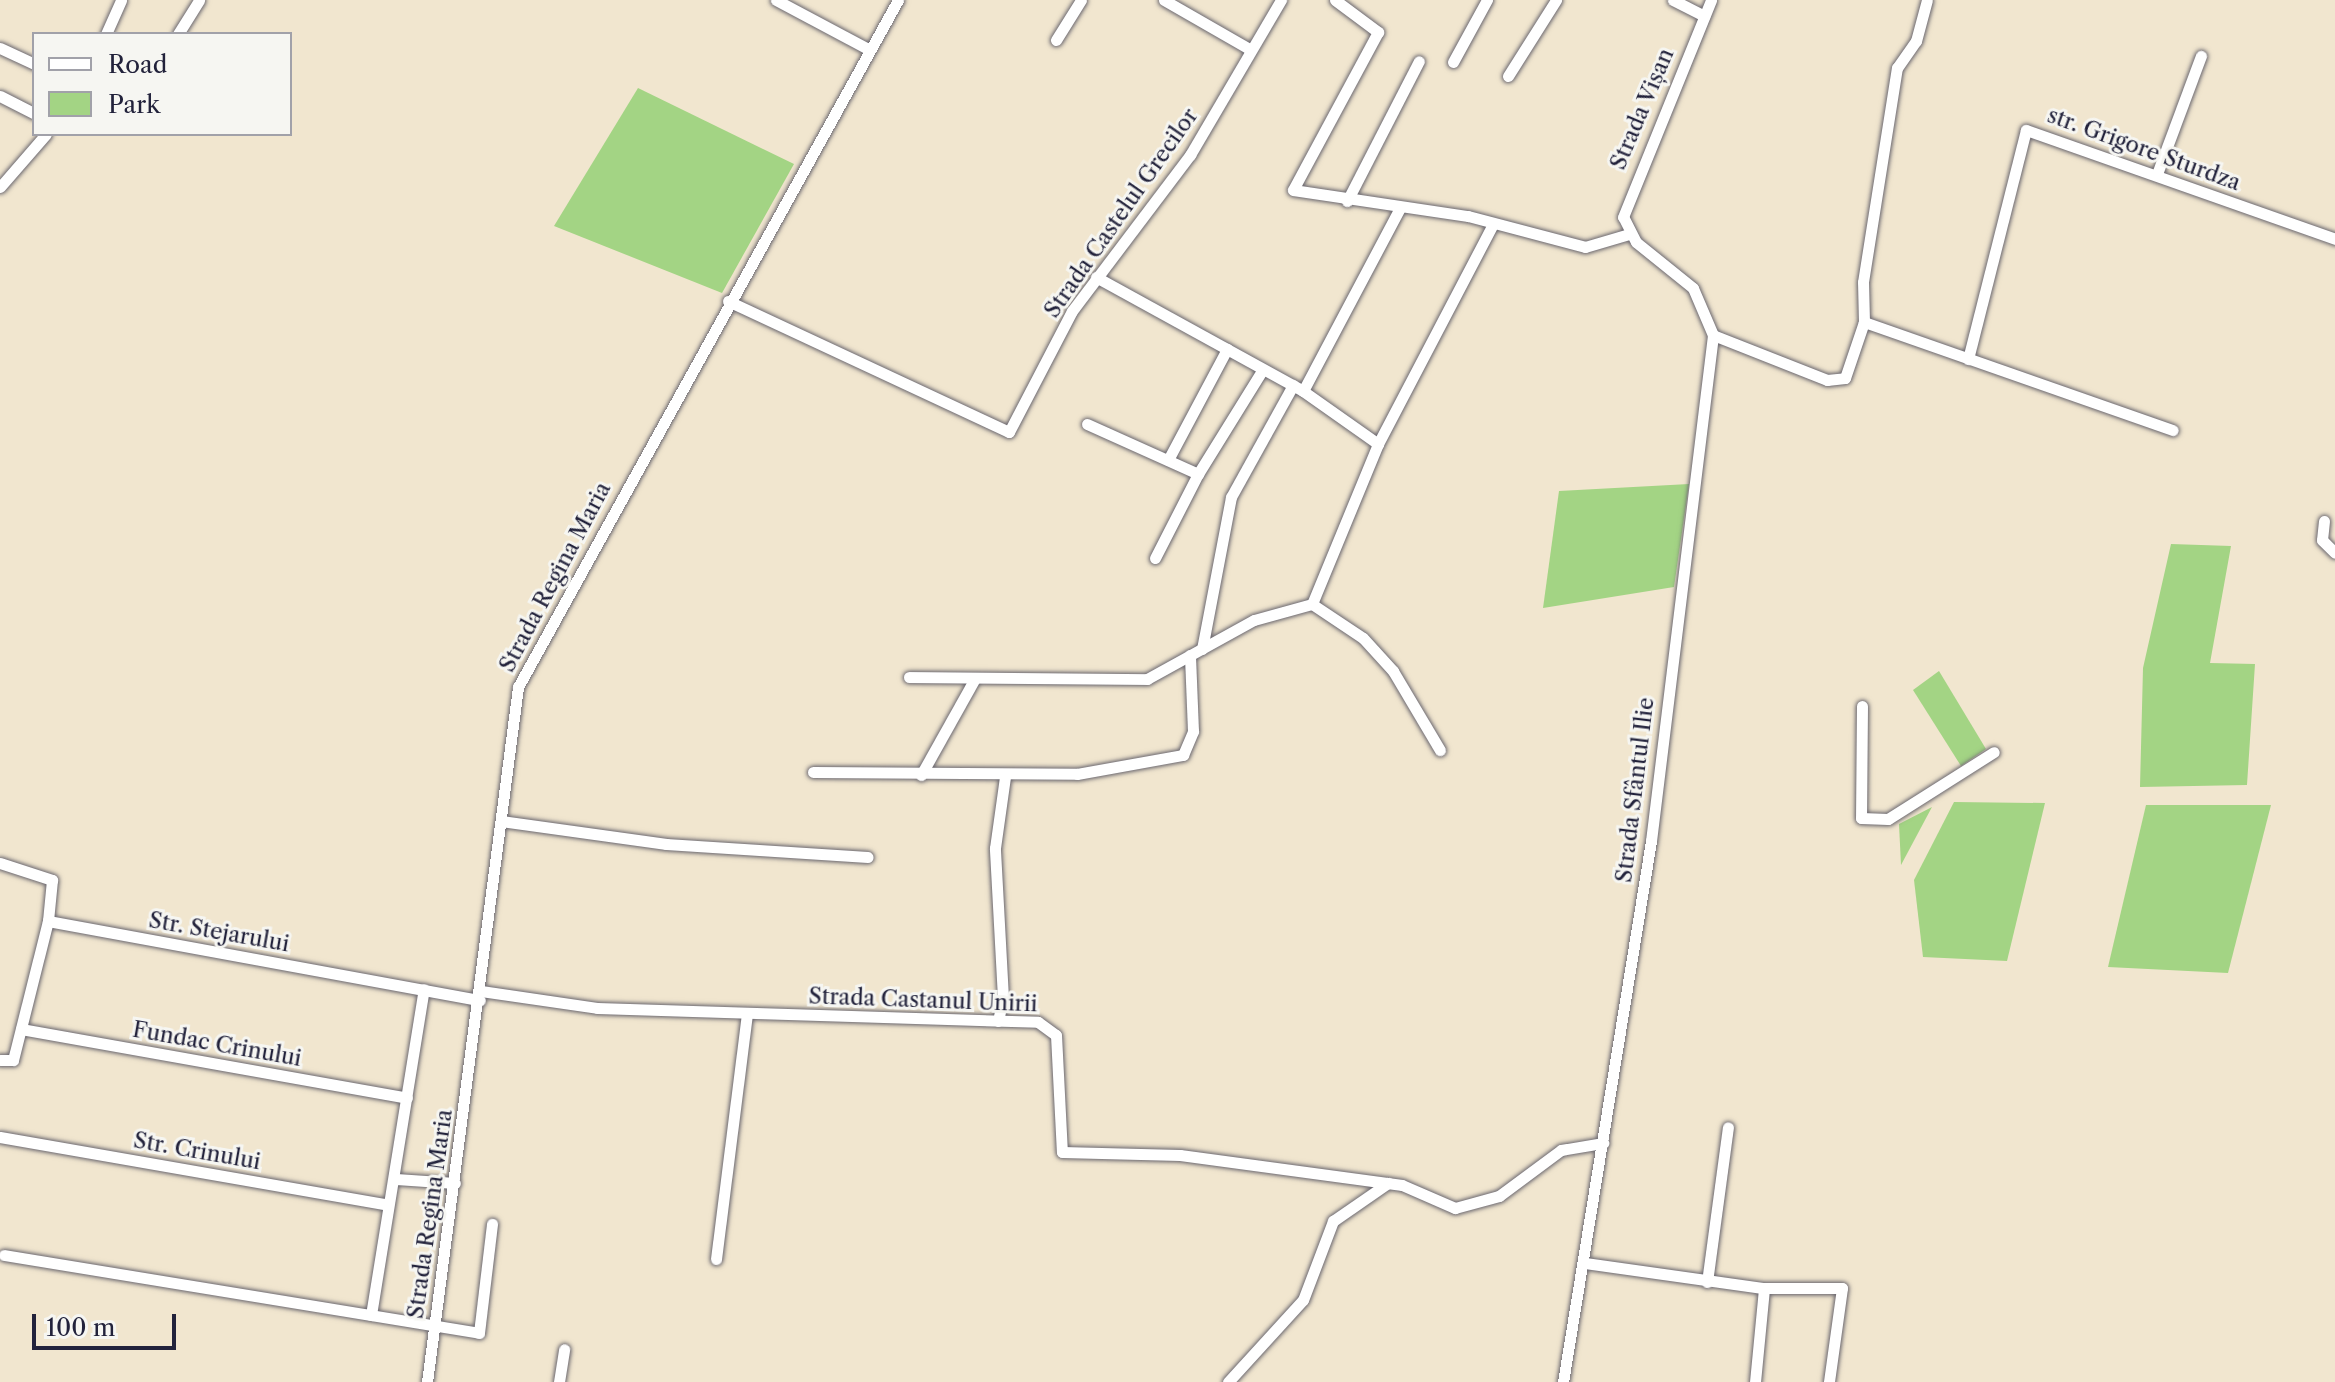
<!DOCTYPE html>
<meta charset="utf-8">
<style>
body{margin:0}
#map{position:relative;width:2335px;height:1382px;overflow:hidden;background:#f1e6cf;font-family:"Libre Caslon Text",serif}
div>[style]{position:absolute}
.green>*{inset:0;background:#a3d484}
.roads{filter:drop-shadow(0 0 2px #6a676f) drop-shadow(0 0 2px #6a676f)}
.minor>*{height:11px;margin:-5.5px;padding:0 5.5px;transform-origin:5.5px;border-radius:5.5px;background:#fff}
span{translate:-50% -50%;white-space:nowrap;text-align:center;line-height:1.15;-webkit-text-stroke:6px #f6f6f2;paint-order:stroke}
.street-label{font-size:22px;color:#22223b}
.legend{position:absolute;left:32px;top:32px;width:260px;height:104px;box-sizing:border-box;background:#f6f6f2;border:2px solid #a1a1a9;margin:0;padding:10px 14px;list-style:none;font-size:24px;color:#22223b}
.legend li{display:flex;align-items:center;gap:16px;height:40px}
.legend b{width:40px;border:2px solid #a1a1a9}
.scale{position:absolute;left:32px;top:1314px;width:144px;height:36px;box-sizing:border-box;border:4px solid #22223b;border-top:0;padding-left:10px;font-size:24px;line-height:28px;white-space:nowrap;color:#22223b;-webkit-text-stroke:6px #f6f6f2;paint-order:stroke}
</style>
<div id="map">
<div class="green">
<i style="clip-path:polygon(638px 88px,794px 164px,722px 293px,554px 226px)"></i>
<i style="clip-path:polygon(1689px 484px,1674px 587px,1543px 608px,1559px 491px)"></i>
<i style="clip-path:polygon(2171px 544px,2231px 546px,2210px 663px,2255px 664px,2247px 785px,2140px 787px,2143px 668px)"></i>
<i style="clip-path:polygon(1939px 671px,1986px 749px,1961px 766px,1913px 690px)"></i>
<i style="clip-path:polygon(1954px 802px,2045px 803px,2007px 961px,1923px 957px,1914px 880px)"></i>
<i style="clip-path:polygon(2146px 805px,2271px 805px,2228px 973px,2108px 967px)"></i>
<i style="clip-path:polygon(1932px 807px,1901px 865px,1899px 824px)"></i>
</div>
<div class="roads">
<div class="minor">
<i style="left:776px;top:0;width:106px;rotate:28deg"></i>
<i style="left:1164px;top:0;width:100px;rotate:29.9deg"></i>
<i style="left:1335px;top:0;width:54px;rotate:36.7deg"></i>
<i style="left:1378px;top:32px;width:179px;rotate:118.3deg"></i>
<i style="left:1293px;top:190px;width:177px;rotate:8.5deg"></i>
<i style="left:1468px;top:216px;width:121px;rotate:14.8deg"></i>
<i style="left:1585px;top:247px;width:46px;rotate:-16.5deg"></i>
<i style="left:1673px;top:0;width:35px;rotate:27deg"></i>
<i style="left:106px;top:34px;width:37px;rotate:-66deg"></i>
<i style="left:178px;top:34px;width:40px;rotate:-58deg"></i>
<i style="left:1056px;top:40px;width:47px;rotate:-58deg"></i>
<i style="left:0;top:48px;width:38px;rotate:25deg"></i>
<i style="left:1453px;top:62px;width:71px;rotate:-61.3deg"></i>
<i style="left:1508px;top:76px;width:90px;rotate:-57.7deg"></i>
<i style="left:0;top:96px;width:38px;rotate:27deg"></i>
<i style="left:2157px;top:174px;width:126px;rotate:-69.6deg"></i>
<i style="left:0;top:187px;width:70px;rotate:-49deg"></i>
<i style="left:1347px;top:201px;width:157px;rotate:-62.8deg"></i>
<i style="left:1096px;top:277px;width:236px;rotate:28.8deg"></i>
<i style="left:1303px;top:391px;width:92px;rotate:35.2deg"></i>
<i style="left:728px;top:301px;width:310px;rotate:25deg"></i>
<i style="left:1009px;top:432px;width:136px;rotate:-62.5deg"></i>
<i style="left:1072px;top:311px;width:196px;rotate:-52.9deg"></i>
<i style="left:1190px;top:155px;width:180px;rotate:-59.6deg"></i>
<i style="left:1864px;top:322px;width:327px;rotate:19.3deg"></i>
<i style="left:1713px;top:335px;width:123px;rotate:21.5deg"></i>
<i style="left:1827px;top:380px;width:18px;rotate:-6deg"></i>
<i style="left:1845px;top:378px;width:59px;rotate:-71.3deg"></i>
<i style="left:1864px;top:322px;width:40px;rotate:-91.4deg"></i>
<i style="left:1863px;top:282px;width:217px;rotate:-81deg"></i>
<i style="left:1897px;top:68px;width:33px;rotate:-55deg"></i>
<i style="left:1916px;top:41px;width:42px;rotate:-75deg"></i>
<i style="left:1968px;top:359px;width:236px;rotate:-75.8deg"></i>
<i style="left:2026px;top:130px;width:328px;rotate:19.4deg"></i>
<i style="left:1303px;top:391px;width:207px;rotate:-62.1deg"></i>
<i style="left:1087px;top:424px;width:122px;rotate:24.2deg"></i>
<i style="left:1198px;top:474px;width:123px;rotate:-58.2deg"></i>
<i style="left:1168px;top:460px;width:126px;rotate:-62deg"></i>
<i style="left:2324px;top:521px;width:19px;rotate:96deg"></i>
<i style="left:2322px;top:540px;width:18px;rotate:45deg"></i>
<i style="left:1155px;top:558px;width:94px;rotate:-62.9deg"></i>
<i style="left:1312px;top:604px;width:173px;rotate:-67.6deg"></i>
<i style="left:1378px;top:444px;width:248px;rotate:-62.4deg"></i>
<i style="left:1202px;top:649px;width:155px;rotate:-79.2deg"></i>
<i style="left:1231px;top:497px;width:128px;rotate:-61deg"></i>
<i style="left:909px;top:677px;width:238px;rotate:0.5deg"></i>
<i style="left:1147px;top:679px;width:122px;rotate:-28.9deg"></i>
<i style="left:1254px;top:620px;width:60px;rotate:-15.4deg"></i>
<i style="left:1312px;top:604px;width:61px;rotate:33.7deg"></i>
<i style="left:1363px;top:638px;width:45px;rotate:47.7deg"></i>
<i style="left:1393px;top:671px;width:92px;rotate:59.3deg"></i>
<i style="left:1862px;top:706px;width:112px;rotate:90.5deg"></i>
<i style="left:1861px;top:818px;width:27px;rotate:2deg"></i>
<i style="left:1888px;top:819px;width:125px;rotate:-32.3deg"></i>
<i style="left:813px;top:772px;width:264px;rotate:0.4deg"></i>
<i style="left:1077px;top:774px;width:108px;rotate:-10.2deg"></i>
<i style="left:1183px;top:755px;width:26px;rotate:-67deg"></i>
<i style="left:1193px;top:731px;width:76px;rotate:-92.3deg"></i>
<i style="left:921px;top:775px;width:109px;rotate:-60.8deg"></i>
<i style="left:501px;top:821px;width:167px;rotate:7.9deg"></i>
<i style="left:666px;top:844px;width:202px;rotate:3.7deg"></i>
<i style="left:0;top:863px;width:55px;rotate:18.1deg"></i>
<i style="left:52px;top:880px;width:41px;rotate:95.6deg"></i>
<i style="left:48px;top:921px;width:439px;rotate:10.4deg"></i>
<i style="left:481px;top:991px;width:117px;rotate:8.3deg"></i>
<i style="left:597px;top:1008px;width:441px;rotate:1.8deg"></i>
<i style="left:1038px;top:1022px;width:22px;rotate:36deg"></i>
<i style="left:1056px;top:1035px;width:117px;rotate:87.1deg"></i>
<i style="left:1062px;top:1152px;width:118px;rotate:1.5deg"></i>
<i style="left:1180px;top:1155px;width:224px;rotate:7.7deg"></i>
<i style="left:1402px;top:1185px;width:58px;rotate:23.5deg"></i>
<i style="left:1455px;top:1208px;width:46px;rotate:-15.3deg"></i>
<i style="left:1499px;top:1196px;width:77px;rotate:-36.6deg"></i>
<i style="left:1561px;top:1150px;width:43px;rotate:-9.5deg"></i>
<i style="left:998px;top:1021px;width:24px;rotate:-78deg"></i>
<i style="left:1003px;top:998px;width:150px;rotate:-93.1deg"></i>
<i style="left:995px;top:848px;width:72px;rotate:-82deg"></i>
<i style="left:21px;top:1029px;width:392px;rotate:10.1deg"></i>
<i style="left:0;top:1060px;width:13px"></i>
<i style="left:13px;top:1060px;width:143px;rotate:-75.9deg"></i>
<i style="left:0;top:1137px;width:394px;rotate:9.9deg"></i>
<i style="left:396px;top:1179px;width:59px;rotate:3.9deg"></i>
<i style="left:4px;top:1255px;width:481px;rotate:9.3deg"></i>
<i style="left:479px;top:1333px;width:110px;rotate:-83.2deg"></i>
<i style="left:716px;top:1259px;width:247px;rotate:-82.8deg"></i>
<i style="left:1585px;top:1263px;width:181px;rotate:8deg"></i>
<i style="left:1764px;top:1288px;width:78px"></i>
<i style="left:1842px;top:1288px;width:95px;rotate:97.9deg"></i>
<i style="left:1707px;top:1282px;width:156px;rotate:-82.3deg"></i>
<i style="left:371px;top:1315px;width:330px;rotate:-80.8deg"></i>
<i style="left:427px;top:1382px;width:701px;rotate:-82.54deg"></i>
<i style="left:518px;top:687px;width:785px;rotate:-61.05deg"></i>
<i style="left:559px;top:1382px;width:33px;rotate:-81deg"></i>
<i style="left:1228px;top:1382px;width:111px;rotate:-47.6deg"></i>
<i style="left:1303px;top:1300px;width:85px;rotate:-69.2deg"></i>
<i style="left:1333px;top:1221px;width:67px;rotate:-34.6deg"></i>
<i style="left:1563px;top:1382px;width:548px;rotate:-80.76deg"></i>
<i style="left:1651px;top:841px;width:510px;rotate:-83.01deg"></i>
<i style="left:1713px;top:335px;width:51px;rotate:-113.1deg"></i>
<i style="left:1693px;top:288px;width:73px;rotate:-141.1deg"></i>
<i style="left:1636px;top:242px;width:28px;rotate:-117deg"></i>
<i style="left:1623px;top:217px;width:234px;rotate:-67.9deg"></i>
<i style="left:1755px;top:1382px;width:94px;rotate:-84.5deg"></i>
</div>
</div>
<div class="street-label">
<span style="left:1642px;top:109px;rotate:-67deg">Strada Vișan</span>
<span style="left:2144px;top:149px;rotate:20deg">str. Grigore Sturdza</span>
<span style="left:1121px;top:213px;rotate:-55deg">Strada Castelul Grecilor</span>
<span style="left:555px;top:577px;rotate:-62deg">Strada Regina Maria</span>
<span style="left:1635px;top:790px;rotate:-83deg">Strada Sfântul Ilie</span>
<span style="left:219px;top:932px;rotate:10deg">Str. Stejarului</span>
<span style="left:923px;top:1000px;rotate:2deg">Strada Castanul Unirii</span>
<span style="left:217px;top:1044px;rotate:10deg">Fundac Crinului</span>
<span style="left:197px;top:1151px;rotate:10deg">Str. Crinului</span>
<span style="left:430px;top:1214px;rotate:-82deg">Strada Regina Maria</span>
</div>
<ul class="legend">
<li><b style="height:10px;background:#fff"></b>Road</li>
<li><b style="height:22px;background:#a3d484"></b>Park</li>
</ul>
<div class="scale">100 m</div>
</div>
